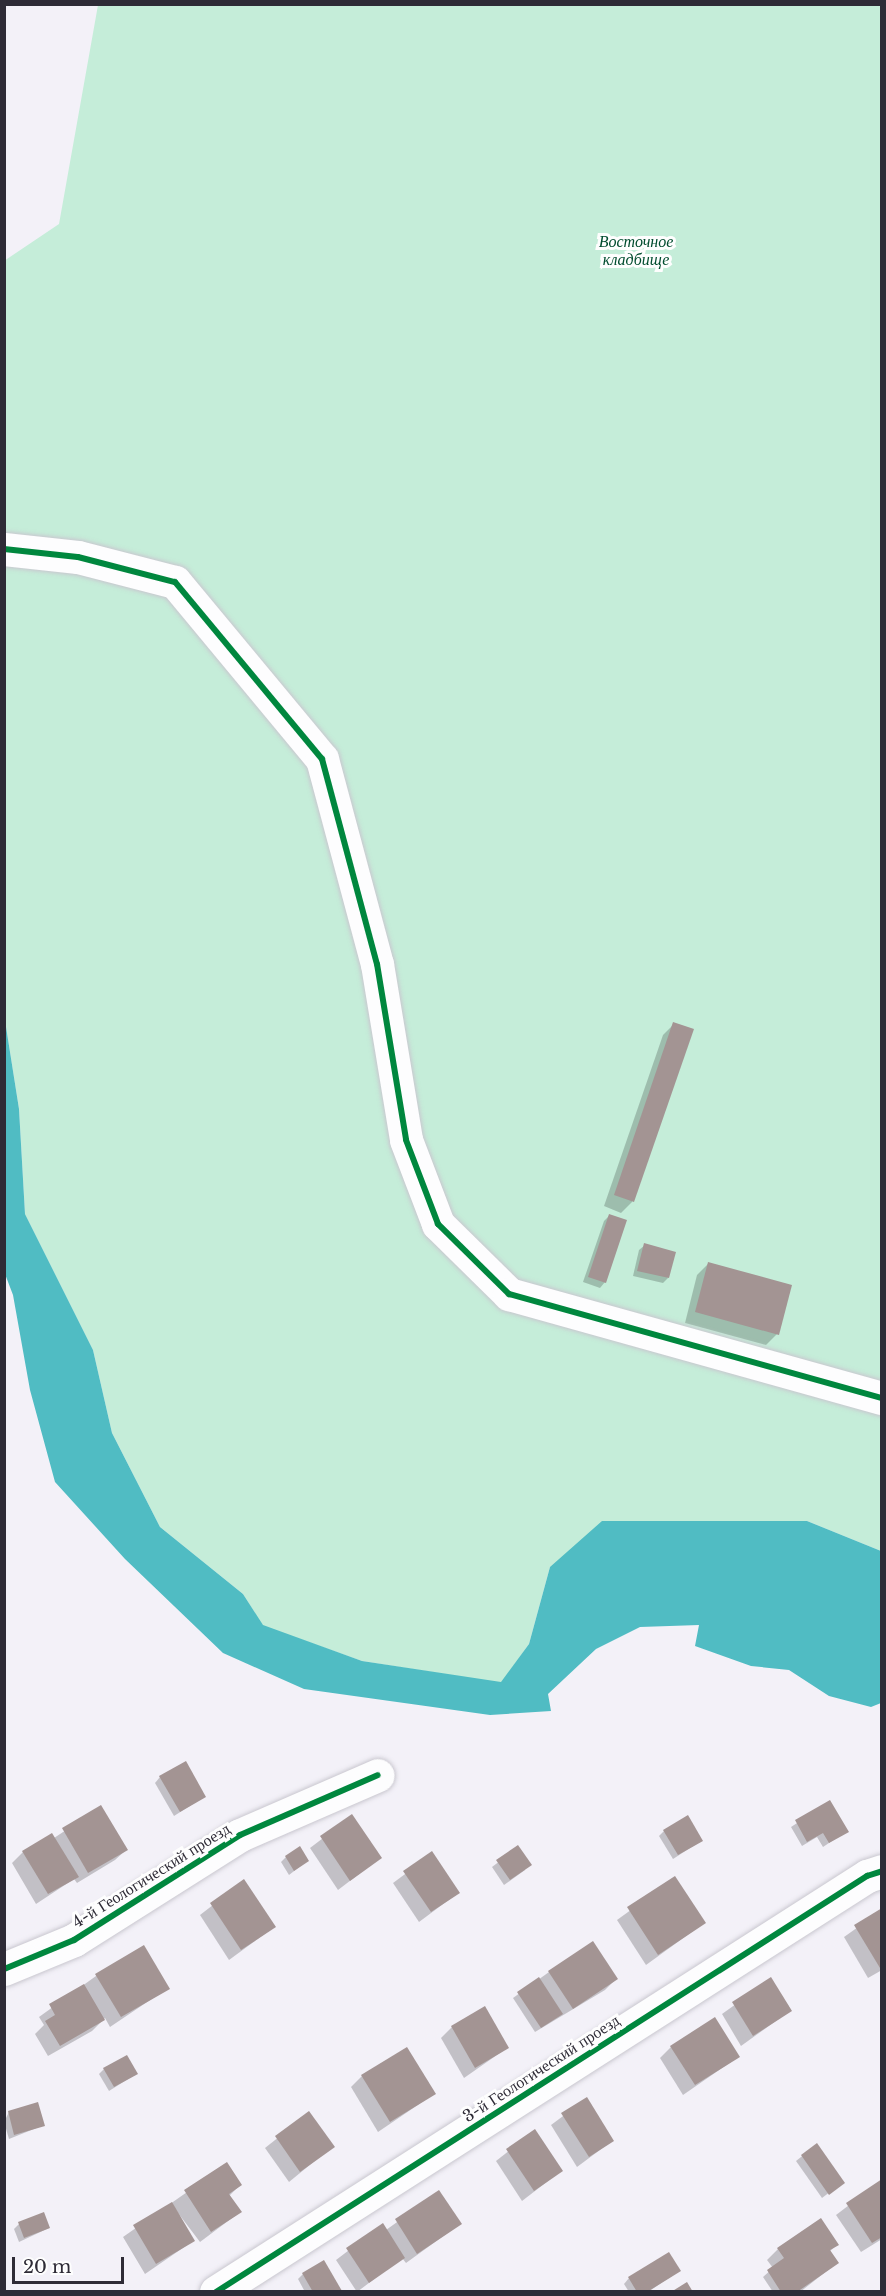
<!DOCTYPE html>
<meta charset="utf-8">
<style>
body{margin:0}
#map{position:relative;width:886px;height:2296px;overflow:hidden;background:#f3f1f8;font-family:"Libre Baskerville",serif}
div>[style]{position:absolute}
.green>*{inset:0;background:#c5edd9}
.water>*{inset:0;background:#50bcc3}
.shadow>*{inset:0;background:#0003}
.building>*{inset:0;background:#a39493}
.roads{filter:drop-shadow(0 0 2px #c9c7cf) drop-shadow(0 0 2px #c9c7cf)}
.minor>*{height:33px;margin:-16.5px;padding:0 16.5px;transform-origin:16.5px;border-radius:16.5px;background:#fdfdfe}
.cycleway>*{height:6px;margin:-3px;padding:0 3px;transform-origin:3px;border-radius:3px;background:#00873e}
span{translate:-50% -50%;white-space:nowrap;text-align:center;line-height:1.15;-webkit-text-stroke:6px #fefefe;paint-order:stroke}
.park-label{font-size:16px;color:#004c2e;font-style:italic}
.street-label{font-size:16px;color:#2e2b36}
.frame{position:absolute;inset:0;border:6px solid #2e2b36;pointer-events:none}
.scale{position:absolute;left:12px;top:2257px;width:112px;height:27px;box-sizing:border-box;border:3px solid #2e2b36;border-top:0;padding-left:8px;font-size:18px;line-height:21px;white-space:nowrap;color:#2e2b36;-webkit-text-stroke:4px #fefefe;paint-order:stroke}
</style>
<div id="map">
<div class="green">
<i style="clip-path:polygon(98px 5px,881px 5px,881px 1551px,807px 1521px,727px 1524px,550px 1567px,529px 1644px,501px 1683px,362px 1661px,263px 1626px,243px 1594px,160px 1527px,112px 1433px,93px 1350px,25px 1214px,19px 1109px,4px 1014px,4px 261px,59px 224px)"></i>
</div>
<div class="water">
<i style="clip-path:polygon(4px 1014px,19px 1109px,25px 1214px,93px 1350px,112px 1433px,160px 1527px,243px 1594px,263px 1625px,362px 1661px,501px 1682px,529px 1644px,550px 1567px,602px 1521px,807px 1521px,881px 1551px,881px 1703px,871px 1707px,829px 1696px,789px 1670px,751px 1666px,695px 1646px,699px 1625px,640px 1627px,596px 1649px,548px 1694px,551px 1711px,490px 1715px,304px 1689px,223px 1653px,125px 1559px,55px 1482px,30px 1390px,13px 1295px,5px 1274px)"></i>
</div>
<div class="shadow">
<i style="clip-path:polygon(674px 1024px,692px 1030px,632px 1202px,621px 1213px,604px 1206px,663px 1035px)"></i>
<i style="clip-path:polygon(609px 1216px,605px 1282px,600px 1288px,583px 1282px,604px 1221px)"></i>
<i style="clip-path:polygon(645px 1245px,668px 1278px,663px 1283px,633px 1276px,639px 1250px)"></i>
<i style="clip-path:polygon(708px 1264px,777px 1334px,766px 1345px,685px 1323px,697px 1275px)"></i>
<i style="clip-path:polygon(160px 1777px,204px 1797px,174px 1816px,155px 1783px)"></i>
<i style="clip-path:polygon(829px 1802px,847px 1831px,823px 1847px,817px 1837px,802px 1846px,791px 1827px)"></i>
<i style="clip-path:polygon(101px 1807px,126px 1850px,115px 1860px,77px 1883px,74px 1879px,36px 1904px,12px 1863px,23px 1852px,52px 1835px,54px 1838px)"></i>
<i style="clip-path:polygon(352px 1816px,380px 1858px,338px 1890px,310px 1848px)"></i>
<i style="clip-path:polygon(664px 1831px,701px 1841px,673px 1859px,659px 1836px)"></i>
<i style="clip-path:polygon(518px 1847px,525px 1870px,504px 1885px,492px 1867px)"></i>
<i style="clip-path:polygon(432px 1854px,458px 1893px,419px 1922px,393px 1883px)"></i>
<i style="clip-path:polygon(286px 1857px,307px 1861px,289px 1875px,281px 1862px)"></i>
<i style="clip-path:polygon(675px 1878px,704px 1923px,646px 1965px,617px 1920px)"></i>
<i style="clip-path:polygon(244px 1881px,274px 1927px,229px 1960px,200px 1915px)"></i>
<i style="clip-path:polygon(882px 1910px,882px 1970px,868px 1978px,844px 1937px)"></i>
<i style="clip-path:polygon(549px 1972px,616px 1979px,605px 1990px,535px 2032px,513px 1998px)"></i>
<i style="clip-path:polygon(96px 1976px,168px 1988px,110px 2027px,105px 2018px,92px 2031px,48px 2056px,35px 2034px,44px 2025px,39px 2017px)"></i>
<i style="clip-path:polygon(771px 1979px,791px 2010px,741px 2046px,722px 2014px)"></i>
<i style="clip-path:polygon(452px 2027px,507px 2048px,464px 2078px,441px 2038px)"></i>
<i style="clip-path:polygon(671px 2047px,738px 2057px,683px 2095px,660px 2058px)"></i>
<i style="clip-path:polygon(104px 2069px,136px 2074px,109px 2091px,99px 2074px)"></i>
<i style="clip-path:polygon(362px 2076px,434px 2094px,378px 2132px,351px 2087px)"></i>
<i style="clip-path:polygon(586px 2099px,612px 2141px,577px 2167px,551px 2125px)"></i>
<i style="clip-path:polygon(9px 2112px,44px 2125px,9px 2139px,4px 2122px)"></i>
<i style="clip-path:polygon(309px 2113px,333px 2146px,289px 2182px,265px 2148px)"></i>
<i style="clip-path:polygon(534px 2131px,561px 2171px,522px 2201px,496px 2161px)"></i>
<i style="clip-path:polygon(816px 2145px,839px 2185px,822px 2198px,796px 2161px)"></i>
<i style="clip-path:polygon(227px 2164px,240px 2185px,229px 2196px,240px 2212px,200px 2242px,172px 2205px,193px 2241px,145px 2274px,123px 2237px)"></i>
<i style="clip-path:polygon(882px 2180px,882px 2239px,861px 2252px,836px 2215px)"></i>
<i style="clip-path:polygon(439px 2192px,460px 2224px,406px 2263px,402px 2258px,357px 2292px,336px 2260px,382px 2225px,386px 2230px)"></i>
<i style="clip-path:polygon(19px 2224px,49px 2228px,19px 2242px,14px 2229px)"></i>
<i style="clip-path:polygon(837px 2245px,829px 2252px,837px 2263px,800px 2292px,773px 2292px,763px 2277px,773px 2268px,767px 2260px,778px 2249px)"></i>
<i style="clip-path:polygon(679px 2271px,648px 2292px,629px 2292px,624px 2284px,629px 2278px)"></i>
<i style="clip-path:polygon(303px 2274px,339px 2292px,305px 2292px,298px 2279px)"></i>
</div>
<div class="building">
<i style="clip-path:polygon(673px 1022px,694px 1029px,634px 1202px,614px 1195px)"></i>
<i style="clip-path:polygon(609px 1214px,627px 1220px,606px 1283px,588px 1277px)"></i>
<i style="clip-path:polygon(644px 1243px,676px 1252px,669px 1278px,637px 1271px)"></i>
<i style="clip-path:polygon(708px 1262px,792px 1285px,779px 1335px,695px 1312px)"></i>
<i style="clip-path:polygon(186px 1761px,206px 1797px,180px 1812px,159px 1776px)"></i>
<i style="clip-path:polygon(830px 1800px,849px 1832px,829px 1843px,823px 1833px,807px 1842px,795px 1820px)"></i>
<i style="clip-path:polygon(101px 1805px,128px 1850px,88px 1873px,62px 1828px)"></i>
<i style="clip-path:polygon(352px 1814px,382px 1858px,350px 1881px,320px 1836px)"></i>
<i style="clip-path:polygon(688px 1815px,703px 1841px,678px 1855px,663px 1830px)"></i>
<i style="clip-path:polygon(52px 1833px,79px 1877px,48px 1894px,22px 1851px)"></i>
<i style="clip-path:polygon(518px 1845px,532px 1865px,510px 1880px,496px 1860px)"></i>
<i style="clip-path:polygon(300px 1846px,309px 1861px,294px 1871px,285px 1856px)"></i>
<i style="clip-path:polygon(432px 1851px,460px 1893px,431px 1912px,403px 1871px)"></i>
<i style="clip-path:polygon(675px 1876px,706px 1923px,658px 1955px,627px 1907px)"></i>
<i style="clip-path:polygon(244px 1879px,276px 1927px,241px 1950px,210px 1903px)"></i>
<i style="clip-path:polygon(882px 1908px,882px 1967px,880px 1968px,854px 1925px)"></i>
<i style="clip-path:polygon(593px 1941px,618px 1979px,573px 2009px,548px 1971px)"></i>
<i style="clip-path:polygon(144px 1945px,170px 1989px,121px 2017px,95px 1974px)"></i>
<i style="clip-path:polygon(539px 1977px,563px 2014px,541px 2028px,517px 1992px)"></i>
<i style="clip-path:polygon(771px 1977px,792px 2011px,753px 2036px,732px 2002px)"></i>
<i style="clip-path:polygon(84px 1984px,105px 2020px,60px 2046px,45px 2021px,55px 2015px,49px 2004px)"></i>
<i style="clip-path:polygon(485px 2006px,509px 2048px,475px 2068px,451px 2026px)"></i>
<i style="clip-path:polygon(715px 2017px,740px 2057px,695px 2085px,670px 2046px)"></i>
<i style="clip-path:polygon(407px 2047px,436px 2094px,390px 2122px,361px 2075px)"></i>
<i style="clip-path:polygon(127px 2055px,138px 2074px,114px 2087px,103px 2068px)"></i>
<i style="clip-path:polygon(587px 2097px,614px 2141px,589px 2157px,561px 2113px)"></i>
<i style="clip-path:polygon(38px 2102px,45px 2126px,14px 2135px,8px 2111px)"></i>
<i style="clip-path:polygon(309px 2111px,335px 2147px,300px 2172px,275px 2136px)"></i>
<i style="clip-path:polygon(535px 2129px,563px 2171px,534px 2191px,506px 2149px)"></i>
<i style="clip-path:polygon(817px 2143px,845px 2183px,829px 2195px,801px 2155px)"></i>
<i style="clip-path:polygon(227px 2162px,242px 2185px,229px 2194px,242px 2212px,211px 2232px,184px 2190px)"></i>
<i style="clip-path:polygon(882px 2179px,882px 2237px,872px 2243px,846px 2203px)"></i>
<i style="clip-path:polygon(439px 2190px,462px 2224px,417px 2254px,395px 2219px)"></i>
<i style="clip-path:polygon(172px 2202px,195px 2241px,156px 2264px,133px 2225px)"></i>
<i style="clip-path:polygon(44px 2212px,50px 2228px,24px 2238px,18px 2222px)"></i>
<i style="clip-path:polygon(821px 2218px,839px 2245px,830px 2250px,839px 2263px,797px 2292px,781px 2292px,767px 2270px,784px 2258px,777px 2248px)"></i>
<i style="clip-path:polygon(383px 2223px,405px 2258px,369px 2283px,346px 2248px)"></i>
<i style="clip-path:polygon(669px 2252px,681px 2271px,647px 2292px,637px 2292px,628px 2277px)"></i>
<i style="clip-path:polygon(324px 2260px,342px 2291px,340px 2292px,313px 2292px,302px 2273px)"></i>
<i style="clip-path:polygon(687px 2282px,693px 2292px,671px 2292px)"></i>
</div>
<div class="roads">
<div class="minor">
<i style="left:4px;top:549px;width:74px;rotate:6.2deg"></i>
<i style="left:78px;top:557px;width:100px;rotate:14.5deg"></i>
<i style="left:175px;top:582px;width:230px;rotate:50.3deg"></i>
<i style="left:322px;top:759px;width:212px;rotate:75deg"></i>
<i style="left:377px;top:964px;width:178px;rotate:80.6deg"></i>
<i style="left:406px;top:1140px;width:90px;rotate:69.1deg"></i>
<i style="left:438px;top:1224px;width:100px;rotate:44.6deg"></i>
<i style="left:509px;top:1294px;width:387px;rotate:15.6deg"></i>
<i style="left:4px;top:1969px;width:76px;rotate:-22.5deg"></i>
<i style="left:74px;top:1940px;width:196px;rotate:-32.3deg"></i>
<i style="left:240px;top:1835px;width:150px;rotate:-23.5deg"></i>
<i style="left:216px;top:2292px;width:773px;rotate:-32.58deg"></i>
<i style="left:867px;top:1876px;width:16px;rotate:-18deg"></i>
</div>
</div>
<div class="cycleway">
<i style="left:4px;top:549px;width:74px;rotate:6.2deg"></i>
<i style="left:78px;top:557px;width:100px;rotate:14.5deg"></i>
<i style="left:175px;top:582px;width:230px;rotate:50.3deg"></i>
<i style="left:322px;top:759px;width:212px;rotate:75deg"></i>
<i style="left:377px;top:964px;width:178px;rotate:80.6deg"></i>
<i style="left:406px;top:1140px;width:90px;rotate:69.1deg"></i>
<i style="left:438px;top:1224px;width:100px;rotate:44.6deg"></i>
<i style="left:509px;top:1294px;width:387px;rotate:15.6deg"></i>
<i style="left:4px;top:1969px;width:76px;rotate:-22.5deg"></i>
<i style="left:74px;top:1940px;width:196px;rotate:-32.3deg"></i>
<i style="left:240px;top:1835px;width:150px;rotate:-23.5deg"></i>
<i style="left:216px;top:2292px;width:773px;rotate:-32.58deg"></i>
<i style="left:867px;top:1876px;width:16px;rotate:-18deg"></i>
</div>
<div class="park-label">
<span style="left:636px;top:250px">Восточное<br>кладбище</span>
</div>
<div class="street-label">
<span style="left:151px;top:1875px;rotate:-32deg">4-й Геологический проезд</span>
<span style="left:541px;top:2068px;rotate:-33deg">3-й Геологический проезд</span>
</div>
<div class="frame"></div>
<div class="scale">20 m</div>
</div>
